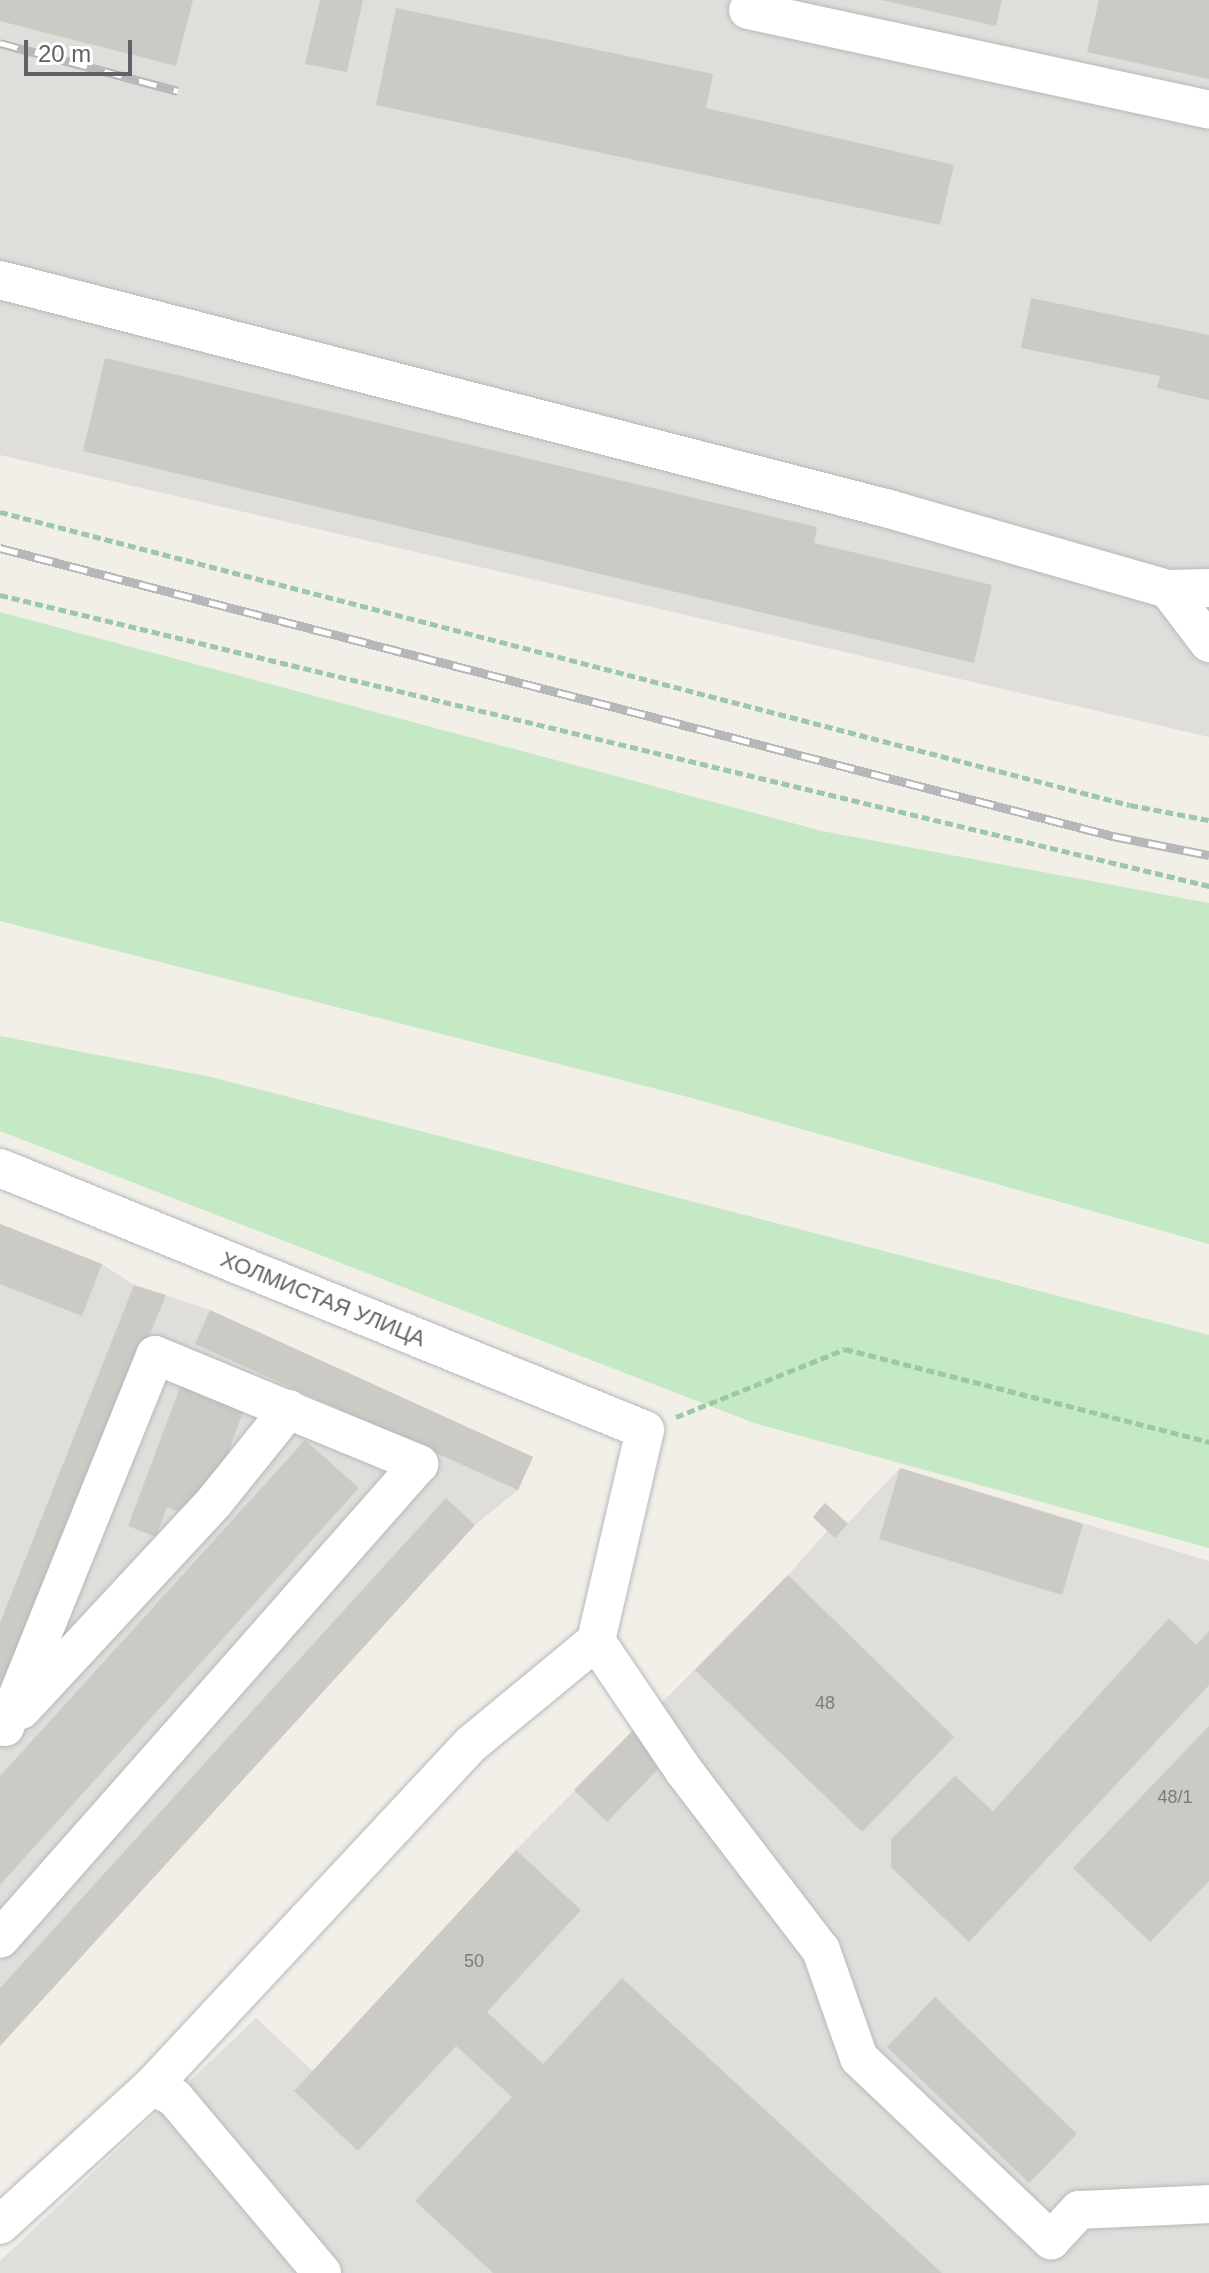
<!DOCTYPE html>
<meta charset="utf-8">
<style>
body{margin:0}
#map{position:relative;width:1209px;height:2273px;overflow:hidden;background:#f1efe8;font-family:Arial,sans-serif}
div>[style]{position:absolute}
.industrial>*{inset:0;background:#e0deda}
.green>*{inset:0;background:#c5e8c5}
.building>*{inset:0;background:#cccac5}
.path>*{height:5px;margin-top:-2.5px;transform-origin:0;background:repeating-linear-gradient(90deg,#9cc7a9 0 8px,transparent 0 12px)}
.roads{filter:drop-shadow(0 0 2px #b5b8bc) drop-shadow(0 0 2px #b5b8bc)}
.minor>*{height:38px;margin:-19px;padding:0 19px;transform-origin:19px;border-radius:19px;background:#fff}
.rail>*{height:9px;margin-top:-4.5px;transform-origin:0;background:repeating-linear-gradient(90deg,#fff 0 18px,#b6b7b8 0 36px);box-sizing:border-box;border-block:2px solid #b6b7b8}
span{translate:-50% -50%;white-space:nowrap;text-align:center;line-height:1.15;-webkit-text-stroke:8px #fff;paint-order:stroke}
.number-label{font-size:18px;color:#7a7d7f}
.number-label span{-webkit-text-stroke-width:0}
.street-label{font-size:22px;color:#5f6368}
.scale{position:absolute;left:24px;top:40px;width:108px;height:36px;box-sizing:border-box;border:4px solid #5f6368;border-top:0;padding-left:10px;font-size:24px;line-height:28px;white-space:nowrap;color:#5f6368;-webkit-text-stroke:6px #fff;paint-order:stroke}
</style>
<div id="map">
<div class="industrial">
<i style="clip-path:polygon(0 0,1209px 0,1209px 737px,0 455px)"></i>
<i style="clip-path:polygon(0 1224px,102px 1264px,134px 1285px,210px 1310px,533px 1457px,518px 1490px,475px 1525px,0 2046px)"></i>
<i style="clip-path:polygon(900px 1468px,1209px 1561px,1209px 2273px,0 2273px,0 2261px,256px 2018px,313px 2071px,516px 1850px,788px 1575px,827px 1531px,813px 1517px,825px 1503px,848px 1523px)"></i>
</div>
<div class="green">
<i style="clip-path:polygon(0 612px,822px 831px,1209px 903px,1209px 1244px,688px 1097px,0 921px)"></i>
<i style="clip-path:polygon(0 1036px,211px 1077px,1209px 1335px,1209px 1548px,754px 1423px,0 1131px)"></i>
</div>
<div class="building">
<i style="clip-path:polygon(0 0,193px 0,176px 66px,0 21px)"></i>
<i style="clip-path:polygon(320px 0,363px 0,347px 72px,305px 64px)"></i>
<i style="clip-path:polygon(881px 0,1002px 0,996px 26px)"></i>
<i style="clip-path:polygon(1099px 0,1209px 0,1209px 79px,1087px 52px)"></i>
<i style="clip-path:polygon(396px 8px,713px 74px,706px 108px,954px 165px,940px 225px,376px 105px)"></i>
<i style="clip-path:polygon(1031px 298px,1209px 335px,1209px 400px,1157px 388px,1160px 376px,1021px 348px)"></i>
<i style="clip-path:polygon(105px 358px,817px 527px,814px 543px,992px 585px,974px 663px,83px 451px)"></i>
<i style="clip-path:polygon(0 1224px,102px 1264px,82px 1316px,0 1284px)"></i>
<i style="clip-path:polygon(134px 1285px,166px 1295px,0 1698px,0 1623px)"></i>
<i style="clip-path:polygon(210px 1310px,533px 1457px,518px 1490px,195px 1344px)"></i>
<i style="clip-path:polygon(183px 1379px,246px 1404px,211px 1499px,192px 1517px,167px 1507px,156px 1537px,128px 1526px)"></i>
<i style="clip-path:polygon(305px 1440px,359px 1488px,0 1885px,0 1776px)"></i>
<i style="clip-path:polygon(900px 1468px,1083px 1524px,1062px 1595px,879px 1539px)"></i>
<i style="clip-path:polygon(446px 1498px,475px 1525px,0 2046px,0 1988px)"></i>
<i style="clip-path:polygon(825px 1503px,848px 1524px,835px 1538px,813px 1517px)"></i>
<i style="clip-path:polygon(788px 1575px,954px 1737px,862px 1832px,695px 1670px)"></i>
<i style="clip-path:polygon(1169px 1618px,1196px 1645px,1209px 1631px,1209px 1685px,969px 1942px,891px 1867px,891px 1839px,955px 1776px,993px 1811px)"></i>
<i style="clip-path:polygon(654px 1709px,686px 1740px,607px 1822px,574px 1790px)"></i>
<i style="clip-path:polygon(1209px 1726px,1209px 1881px,1150px 1942px,1073px 1868px)"></i>
<i style="clip-path:polygon(516px 1850px,581px 1910px,487px 2012px,543px 2064px,622px 1978px,942px 2273px,493px 2273px,415px 2201px,512px 2097px,456px 2046px,358px 2151px,294px 2091px)"></i>
<i style="clip-path:polygon(935px 1997px,1077px 2134px,1029px 2183px,887px 2047px)"></i>
</div>
<div class="path">
<i style="left:0;top:512px;width:1167px;rotate:14.54deg"></i>
<i style="left:1130px;top:805px;width:80px;rotate:10.8deg"></i>
<i style="left:0;top:595px;width:1244px;rotate:13.53deg"></i>
<i style="left:676px;top:1417px;width:182px;rotate:-21.9deg"></i>
<i style="left:845px;top:1349px;width:376px;rotate:14.3deg"></i>
</div>
<div class="roads">
<div class="minor">
<i style="left:748px;top:10px;width:472px;rotate:12.2deg"></i>
<i style="left:0;top:280px;width:918px;rotate:14.44deg"></i>
<i style="left:889px;top:509px;width:290px;rotate:16deg"></i>
<i style="left:1168px;top:589px;width:68px;rotate:52.8deg"></i>
<i style="left:1168px;top:589px;width:41px;rotate:-1.4deg"></i>
<i style="left:0;top:1168px;width:696px;rotate:22.11deg"></i>
<i style="left:645px;top:1430px;width:217px;rotate:103.1deg"></i>
<i style="left:596px;top:1641px;width:162px;rotate:140.5deg"></i>
<i style="left:471px;top:1744px;width:468px;rotate:133deg"></i>
<i style="left:152px;top:2086px;width:206px;rotate:137.6deg"></i>
<i style="left:596px;top:1641px;width:157px;rotate:55.9deg"></i>
<i style="left:684px;top:1771px;width:225px;rotate:52.6deg"></i>
<i style="left:821px;top:1950px;width:114px;rotate:70.6deg"></i>
<i style="left:859px;top:2058px;width:265px;rotate:43.5deg"></i>
<i style="left:1051px;top:2240px;width:41px;rotate:-47deg"></i>
<i style="left:1079px;top:2210px;width:130px;rotate:-2.6deg"></i>
<i style="left:21px;top:1710px;width:285px;rotate:-47.1deg"></i>
<i style="left:215px;top:1501px;width:118px;rotate:-51.2deg"></i>
<i style="left:0;top:1726px;width:5px;rotate:11deg"></i>
<i style="left:5px;top:1727px;width:401px;rotate:-68deg"></i>
<i style="left:155px;top:1355px;width:286px;rotate:22.4deg"></i>
<i style="left:419px;top:1464px;width:633px;rotate:131.42deg"></i>
<i style="left:152px;top:2086px;width:25px;rotate:27deg"></i>
<i style="left:174px;top:2097px;width:230px;rotate:49.9deg"></i>
</div>
</div>
<div class="rail">
<i style="left:0;top:43px;width:184px;rotate:15.1deg"></i>
<i style="left:0;top:548px;width:1150px;rotate:14.51deg"></i>
<i style="left:1113px;top:836px;width:98px;rotate:11.2deg"></i>
</div>
<div class="number-label">
<span style="left:825px;top:1703px">48</span>
<span style="left:1175px;top:1797px">48/1</span>
<span style="left:474px;top:1961px">50</span>
</div>
<div class="street-label">
<span style="left:323px;top:1299px;rotate:22deg">ХОЛМИСТАЯ УЛИЦА</span>
</div>
<div class="scale">20 m</div>
</div>
